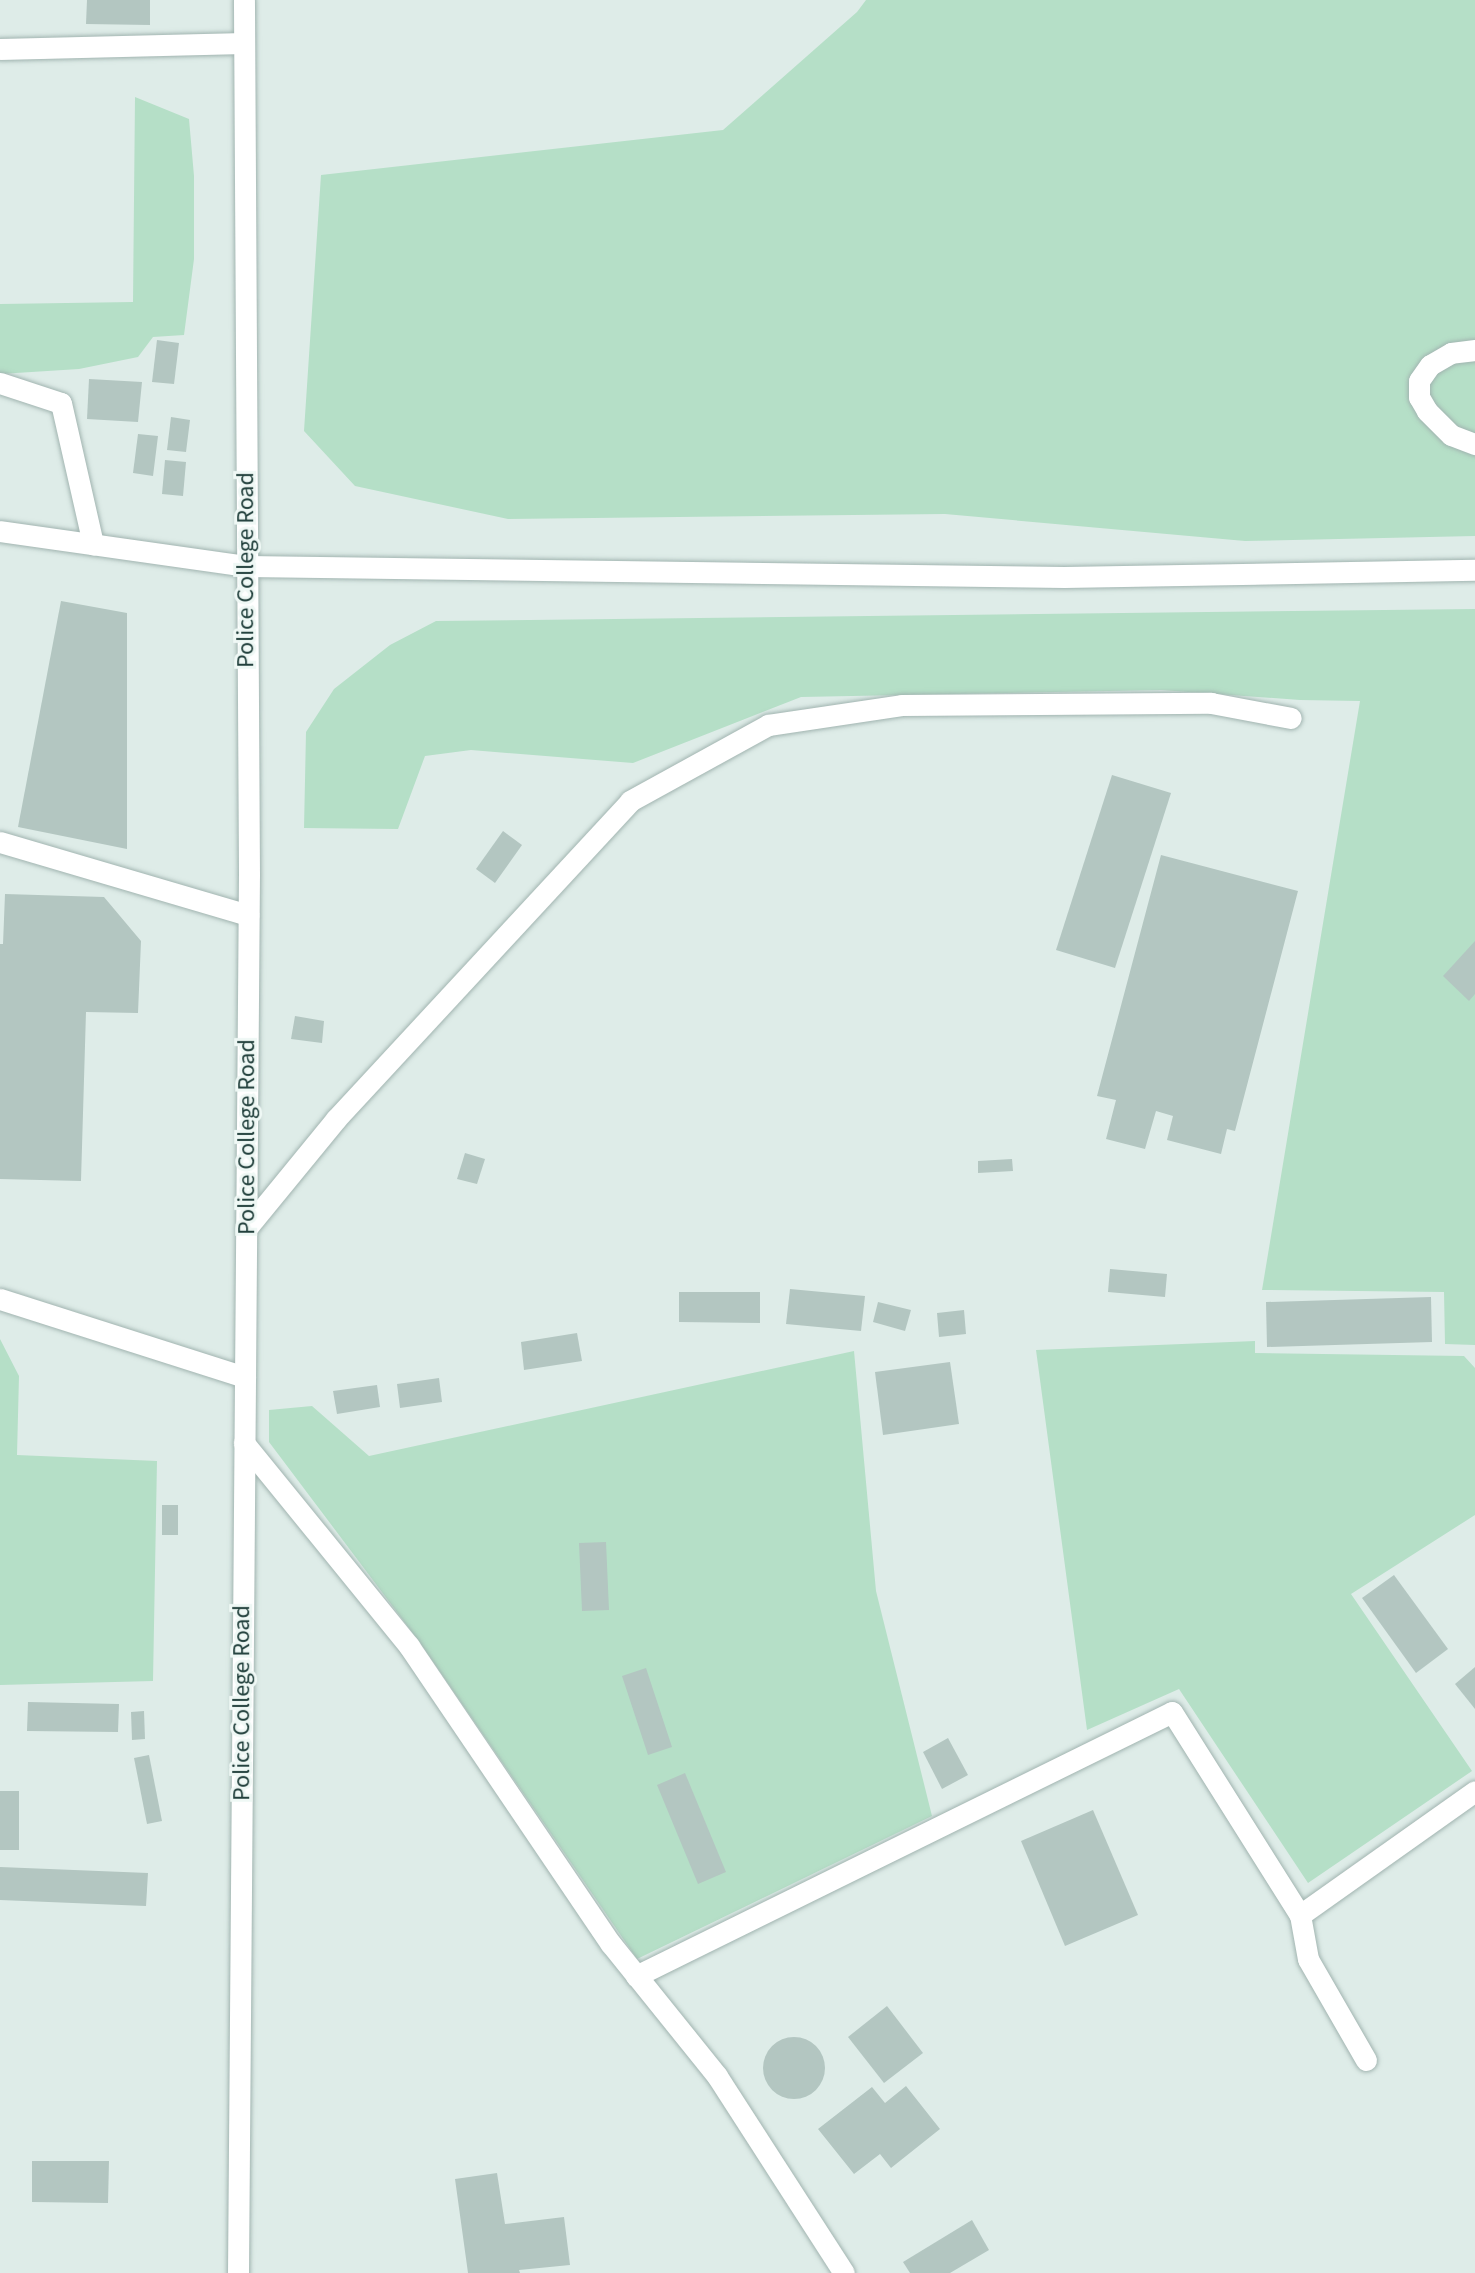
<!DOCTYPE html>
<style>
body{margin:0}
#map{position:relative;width:1475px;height:2273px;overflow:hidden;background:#deece8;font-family:"Source Sans 3",sans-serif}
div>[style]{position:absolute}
.green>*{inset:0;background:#b5dfc7}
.building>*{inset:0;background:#b3c6c1}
.round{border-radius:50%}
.roads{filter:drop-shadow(0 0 2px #a1b4b0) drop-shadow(0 0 2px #a1b4b0)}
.minor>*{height:21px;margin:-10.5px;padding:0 10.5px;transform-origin:10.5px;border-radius:10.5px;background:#fff}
.tertiary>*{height:21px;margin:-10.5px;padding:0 10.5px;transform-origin:10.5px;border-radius:10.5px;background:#fff}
span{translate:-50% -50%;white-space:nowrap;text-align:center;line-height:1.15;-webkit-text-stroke:6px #eff8f5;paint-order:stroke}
.street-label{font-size:24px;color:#1e3d39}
</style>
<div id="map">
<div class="green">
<i style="clip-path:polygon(866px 0,1475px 0,1475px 536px,1245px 541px,945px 514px,508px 519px,355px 486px,304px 431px,321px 175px,723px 130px,857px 12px)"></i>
<i style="clip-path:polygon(135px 97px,189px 119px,194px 176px,194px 259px,184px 335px,153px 337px,138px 357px,79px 369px,0 374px,0 304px,133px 302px)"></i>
<i style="clip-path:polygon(1475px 609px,1475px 1345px,1445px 1344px,1444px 1292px,1262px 1290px,1360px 701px,1300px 700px,1161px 690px,801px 697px,633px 763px,471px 750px,425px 756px,398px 829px,304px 828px,306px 732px,334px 689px,390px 645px,436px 621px)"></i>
<i style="clip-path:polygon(0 1339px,19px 1376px,17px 1455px,157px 1461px,153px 1681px,0 1685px)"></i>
<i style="clip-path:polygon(1255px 1341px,1255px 1353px,1464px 1356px,1475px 1368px,1475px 1515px,1351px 1594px,1472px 1771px,1308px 1883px,1179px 1689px,1087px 1730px,1036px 1350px)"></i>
<i style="clip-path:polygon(854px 1351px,876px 1591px,932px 1816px,637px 1959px,421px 1644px,269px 1442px,269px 1410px,312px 1406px,369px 1456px)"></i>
</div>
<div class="building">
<i style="clip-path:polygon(87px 0,150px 0,150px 25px,86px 24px)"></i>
<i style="clip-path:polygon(157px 340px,179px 343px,174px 384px,152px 382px)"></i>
<i style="clip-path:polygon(89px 379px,142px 382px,138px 422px,87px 419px)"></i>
<i style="clip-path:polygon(171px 417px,190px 420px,186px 452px,167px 450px)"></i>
<i style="clip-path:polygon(138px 434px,158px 436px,153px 476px,133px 473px)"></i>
<i style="clip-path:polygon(165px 460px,186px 462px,183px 496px,162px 494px)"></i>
<i style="clip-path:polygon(61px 601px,127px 613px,127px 849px,18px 827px)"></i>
<i style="clip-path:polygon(1112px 775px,1171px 793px,1115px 968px,1056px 950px)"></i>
<i style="clip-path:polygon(503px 831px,522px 845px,495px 883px,476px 869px)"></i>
<i style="clip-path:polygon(1161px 855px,1298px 891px,1235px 1131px,1227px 1129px,1221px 1154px,1167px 1140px,1173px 1116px,1156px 1111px,1145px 1149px,1106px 1139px,1116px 1100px,1097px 1096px)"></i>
<i style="clip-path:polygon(5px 894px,104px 897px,141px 941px,138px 1013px,86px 1012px,81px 1181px,0 1179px,0 944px,3px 944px)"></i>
<i style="clip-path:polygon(1475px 941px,1475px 994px,1469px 1001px,1443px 976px)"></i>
<i style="clip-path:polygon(295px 1016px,324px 1021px,322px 1043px,291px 1039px)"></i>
<i style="clip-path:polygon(465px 1153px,485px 1159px,477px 1184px,457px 1179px)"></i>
<i style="clip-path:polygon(1012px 1159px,1013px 1171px,978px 1173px,978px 1161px)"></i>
<i style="clip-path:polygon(1110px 1269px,1167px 1274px,1165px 1297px,1108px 1292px)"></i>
<i style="clip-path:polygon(790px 1289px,865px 1296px,861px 1331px,786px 1324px)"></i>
<i style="clip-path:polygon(679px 1292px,760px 1292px,760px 1323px,679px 1322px)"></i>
<i style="clip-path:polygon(1431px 1297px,1432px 1342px,1267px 1347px,1266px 1302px)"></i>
<i style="clip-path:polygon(878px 1302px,911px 1310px,905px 1331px,873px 1322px)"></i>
<i style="clip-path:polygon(964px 1310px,966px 1334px,939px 1337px,937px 1313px)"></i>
<i style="clip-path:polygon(577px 1333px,582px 1361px,524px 1370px,521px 1342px)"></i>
<i style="clip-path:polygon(950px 1362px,959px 1424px,883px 1435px,875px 1372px)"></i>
<i style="clip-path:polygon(439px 1378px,442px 1402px,400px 1408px,397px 1384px)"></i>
<i style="clip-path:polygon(377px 1385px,380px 1407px,337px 1414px,333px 1391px)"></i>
<i style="clip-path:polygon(162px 1505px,178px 1505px,178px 1535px,162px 1535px)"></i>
<i style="clip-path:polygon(606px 1542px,609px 1610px,582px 1611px,579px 1543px)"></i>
<i style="clip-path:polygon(1394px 1575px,1448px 1649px,1416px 1673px,1362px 1598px)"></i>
<i style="clip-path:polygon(1475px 1667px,1475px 1709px,1455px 1684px)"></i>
<i style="clip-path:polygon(646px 1668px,672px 1747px,648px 1755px,622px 1676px)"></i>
<i style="clip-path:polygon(28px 1702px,119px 1704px,118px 1732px,27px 1731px)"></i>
<i style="clip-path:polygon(144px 1711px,145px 1739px,132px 1740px,131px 1712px)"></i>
<i style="clip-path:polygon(948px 1738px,968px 1775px,942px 1789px,923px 1752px)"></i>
<i style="clip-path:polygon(149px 1755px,162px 1821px,147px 1824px,134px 1758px)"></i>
<i style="clip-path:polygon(685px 1773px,726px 1872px,698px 1884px,657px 1785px)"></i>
<i style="clip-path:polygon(0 1791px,19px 1791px,19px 1850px,0 1850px)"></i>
<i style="clip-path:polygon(1093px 1810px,1138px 1915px,1065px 1946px,1021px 1841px)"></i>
<i style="clip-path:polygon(0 1867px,148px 1873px,146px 1906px,0 1900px)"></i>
<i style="clip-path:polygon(887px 2006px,923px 2053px,884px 2083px,848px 2037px)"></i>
<i class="round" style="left:763px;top:2037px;width:62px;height:62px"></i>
<i style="clip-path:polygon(906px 2086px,940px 2129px,891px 2168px,880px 2154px,854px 2174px,818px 2129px,872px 2087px,885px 2103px)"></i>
<i style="clip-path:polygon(32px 2161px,109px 2161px,108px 2203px,32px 2202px)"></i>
<i style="clip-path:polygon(497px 2173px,505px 2224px,564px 2217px,570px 2265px,519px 2270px,520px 2273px,468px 2273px,455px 2179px)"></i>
<i style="clip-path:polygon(972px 2220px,989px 2250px,950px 2273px,910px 2273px,903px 2262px)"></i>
</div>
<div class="roads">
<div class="minor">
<i style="left:0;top:49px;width:244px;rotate:-1.4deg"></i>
<i style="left:1475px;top:350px;width:24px;rotate:173deg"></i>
<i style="left:1451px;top:353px;width:24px;rotate:150deg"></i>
<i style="left:1430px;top:365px;width:19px;rotate:125deg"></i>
<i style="left:1419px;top:381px;width:16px;rotate:90deg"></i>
<i style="left:1419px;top:397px;width:16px;rotate:60deg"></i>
<i style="left:1427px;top:411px;width:34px;rotate:45deg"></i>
<i style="left:1451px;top:435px;width:26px;rotate:21deg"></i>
<i style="left:0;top:383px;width:64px;rotate:18.2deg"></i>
<i style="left:61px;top:403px;width:145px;rotate:77.2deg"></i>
<i style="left:0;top:531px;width:248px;rotate:8.1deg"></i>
<i style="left:0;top:842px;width:259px;rotate:16.4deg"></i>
<i style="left:246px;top:1229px;width:142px;rotate:-50.7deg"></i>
<i style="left:336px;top:1119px;width:433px;rotate:-47.2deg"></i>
<i style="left:630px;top:801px;width:158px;rotate:-28.8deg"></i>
<i style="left:768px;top:725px;width:135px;rotate:-8.5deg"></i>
<i style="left:902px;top:705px;width:309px;rotate:-0.4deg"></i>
<i style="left:1211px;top:703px;width:81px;rotate:10.6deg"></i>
<i style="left:0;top:1299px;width:257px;rotate:17.7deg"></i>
<i style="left:244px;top:1443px;width:262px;rotate:50.9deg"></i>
<i style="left:409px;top:1646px;width:360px;rotate:55.9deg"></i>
<i style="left:611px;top:1944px;width:169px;rotate:51.2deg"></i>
<i style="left:717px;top:2076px;width:234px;rotate:57.2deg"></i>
<i style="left:636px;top:1976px;width:597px;rotate:-26.22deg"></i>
<i style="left:1172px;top:1712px;width:240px;rotate:57.8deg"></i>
<i style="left:1366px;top:2060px;width:116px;rotate:-119.9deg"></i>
<i style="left:1308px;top:1959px;width:45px;rotate:-100.3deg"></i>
<i style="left:1300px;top:1915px;width:214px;rotate:-35.3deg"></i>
</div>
<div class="tertiary">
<i style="left:246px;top:566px;width:818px;rotate:0.77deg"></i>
<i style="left:1064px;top:577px;width:411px;rotate:-1deg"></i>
<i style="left:238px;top:2273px;width:1398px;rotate:-89.55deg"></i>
<i style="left:249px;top:875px;width:875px;rotate:-90.33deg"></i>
</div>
</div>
<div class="street-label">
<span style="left:246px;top:570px;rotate:-90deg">Police College Road</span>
<span style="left:247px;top:1137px;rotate:-90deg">Police College Road</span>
<span style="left:242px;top:1703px;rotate:-90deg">Police College Road</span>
</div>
</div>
